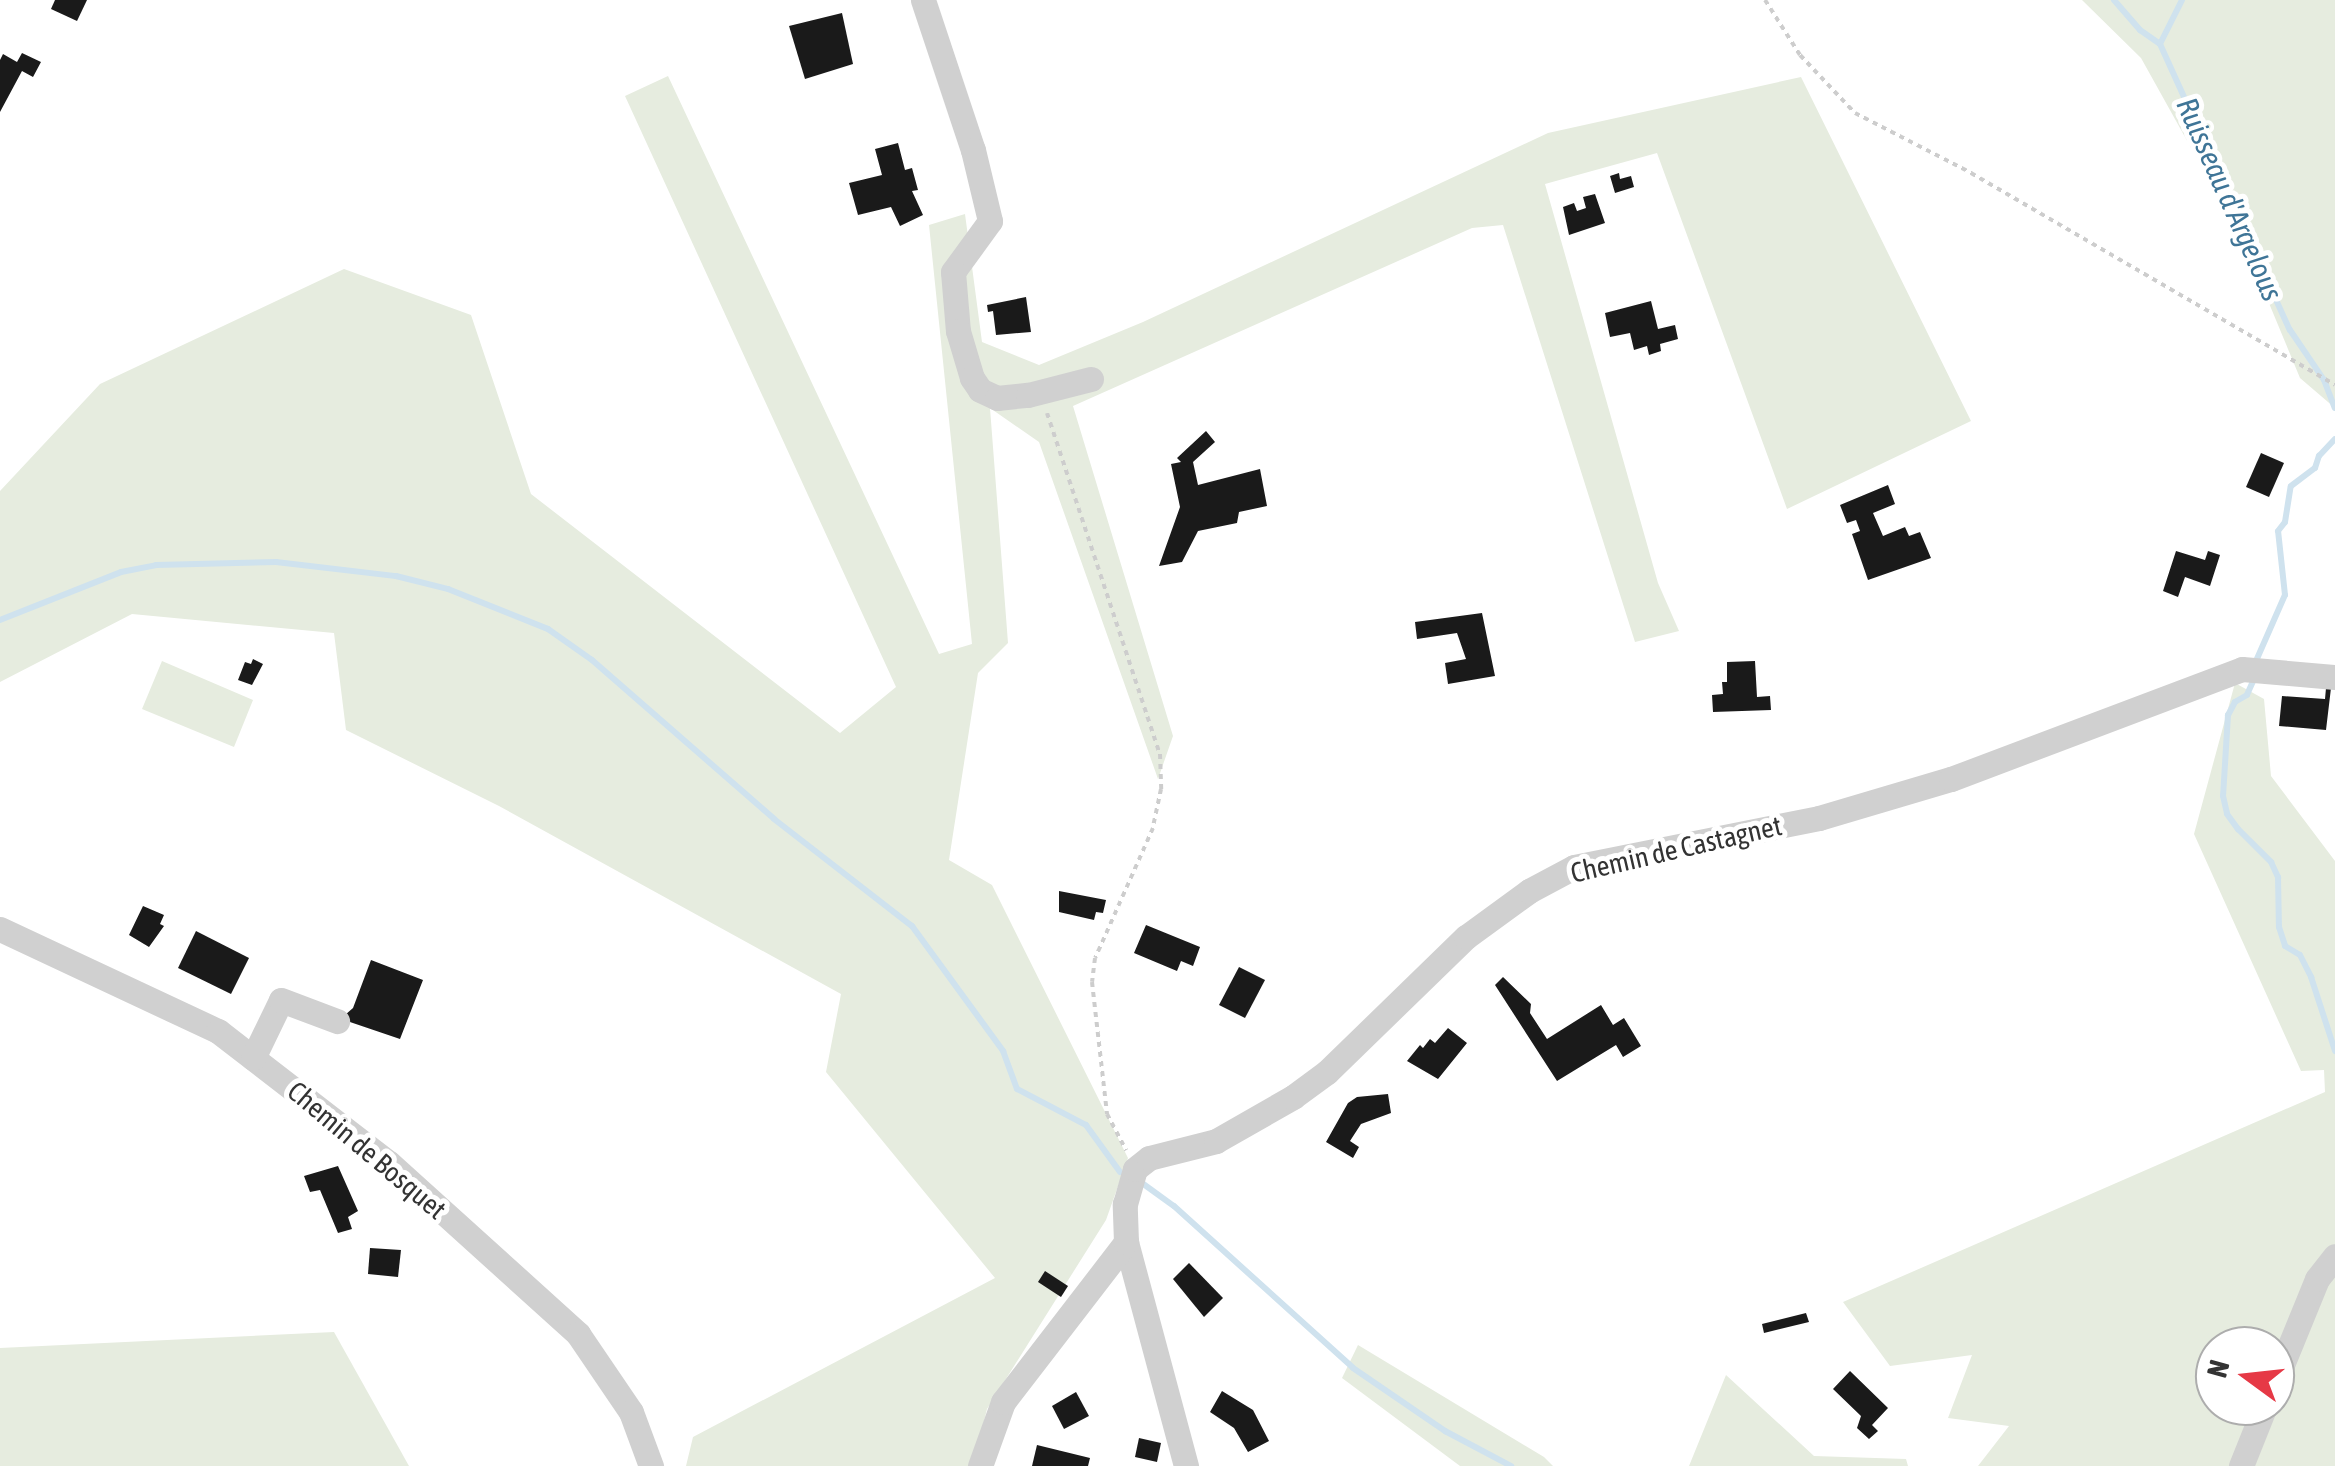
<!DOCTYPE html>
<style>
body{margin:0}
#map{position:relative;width:2335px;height:1466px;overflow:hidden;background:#fff;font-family:"Asap Condensed",sans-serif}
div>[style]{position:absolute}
.green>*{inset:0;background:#e6ecdf}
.stream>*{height:6px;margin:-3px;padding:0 3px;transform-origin:3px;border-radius:3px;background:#cfe2ee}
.building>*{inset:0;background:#1a1a1a}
.path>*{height:4px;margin-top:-2px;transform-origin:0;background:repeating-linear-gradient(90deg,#cdcdcd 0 5px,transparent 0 10px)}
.minor>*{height:25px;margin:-12.5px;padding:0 12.5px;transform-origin:12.5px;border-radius:12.5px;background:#d0d0d0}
span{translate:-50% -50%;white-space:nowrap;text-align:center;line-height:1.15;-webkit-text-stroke:10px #fff;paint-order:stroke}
.street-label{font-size:28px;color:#333}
.water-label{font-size:30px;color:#3f7597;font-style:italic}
.north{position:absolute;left:2195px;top:1326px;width:100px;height:100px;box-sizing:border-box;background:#fff;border:2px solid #adadad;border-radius:50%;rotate:285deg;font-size:28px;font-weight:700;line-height:40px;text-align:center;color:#333}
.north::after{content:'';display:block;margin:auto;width:35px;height:45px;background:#e63946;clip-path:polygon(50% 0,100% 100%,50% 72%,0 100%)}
</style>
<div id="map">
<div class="green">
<i style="clip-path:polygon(2082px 0,2335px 0,2335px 408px,2300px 378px,2244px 243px,2141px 58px)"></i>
<i style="clip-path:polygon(668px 76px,939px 654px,972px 644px,929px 225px,965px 214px,982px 342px,1039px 365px,1143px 322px,1548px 133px,1801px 77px,1971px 421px,1787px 509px,1657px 153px,1545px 184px,1658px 583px,1679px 631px,1635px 642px,1503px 225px,1472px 228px,1073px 406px,1173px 736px,1158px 779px,1039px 442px,990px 408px,1008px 643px,978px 673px,949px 860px,992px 885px,1128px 1158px,1106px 1220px,987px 1409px,973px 1466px,686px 1466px,693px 1437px,995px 1278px,826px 1072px,841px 994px,499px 806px,346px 730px,334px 633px,132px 614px,0 682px,0 491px,100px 384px,344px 269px,471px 315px,531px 494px,840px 733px,896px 687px,625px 96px)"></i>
<i style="clip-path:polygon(162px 661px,253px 700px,234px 747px,142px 709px)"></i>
<i style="clip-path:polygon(evenodd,2235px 683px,2264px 699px,2271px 776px,2335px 861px,2335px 1466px,1978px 1466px,2009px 1426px,1948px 1418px,1972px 1355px,1890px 1366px,1843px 1302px,2325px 1092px,2324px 1070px,2301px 1071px,2194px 834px,2235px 683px,2215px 1346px,2275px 1346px,2275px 1406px,2215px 1406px,2215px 1346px)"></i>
<i style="clip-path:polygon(334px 1332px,409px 1466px,0 1466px,0 1348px)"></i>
<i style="clip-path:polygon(1358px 1345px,1544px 1457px,1553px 1466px,1460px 1466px,1342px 1378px)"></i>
<i style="clip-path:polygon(1726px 1375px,1814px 1456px,1906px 1459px,1908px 1466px,1689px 1466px)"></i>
</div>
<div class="stream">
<i style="left:2114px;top:0;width:40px;rotate:49deg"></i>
<i style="left:2140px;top:30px;width:24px;rotate:35deg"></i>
<i style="left:2160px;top:44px;width:314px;rotate:65.6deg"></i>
<i style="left:2290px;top:330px;width:60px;rotate:55.8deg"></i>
<i style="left:2324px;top:380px;width:30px;rotate:69deg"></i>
<i style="left:2160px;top:44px;width:49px;rotate:-63.4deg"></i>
<i style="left:0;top:620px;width:130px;rotate:-21.6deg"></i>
<i style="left:121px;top:572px;width:36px;rotate:-11deg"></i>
<i style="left:156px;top:565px;width:120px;rotate:-1.4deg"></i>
<i style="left:276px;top:562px;width:121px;rotate:6.7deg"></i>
<i style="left:396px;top:576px;width:54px;rotate:14deg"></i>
<i style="left:448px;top:589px;width:108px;rotate:21.8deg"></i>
<i style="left:548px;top:629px;width:54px;rotate:35.2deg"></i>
<i style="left:592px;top:660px;width:242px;rotate:41.1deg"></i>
<i style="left:774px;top:819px;width:175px;rotate:37.8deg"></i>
<i style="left:912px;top:926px;width:155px;rotate:53.9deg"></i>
<i style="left:1003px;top:1051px;width:40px;rotate:69.8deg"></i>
<i style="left:1017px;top:1089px;width:78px;rotate:27.6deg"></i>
<i style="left:1086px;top:1125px;width:58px;rotate:54.1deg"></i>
<i style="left:2256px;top:661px;width:72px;rotate:-66.3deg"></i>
<i style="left:2285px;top:595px;width:64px;rotate:-96.2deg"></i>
<i style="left:2278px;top:531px;width:11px;rotate:-52deg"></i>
<i style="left:2285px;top:522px;width:36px;rotate:-81deg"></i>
<i style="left:2291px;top:486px;width:30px;rotate:-37deg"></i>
<i style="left:2315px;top:468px;width:13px;rotate:-72deg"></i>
<i style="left:2319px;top:456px;width:23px;rotate:-47deg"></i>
<i style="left:2254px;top:679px;width:17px;rotate:114deg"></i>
<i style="left:2247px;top:695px;width:14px;rotate:150deg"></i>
<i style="left:2235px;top:702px;width:15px;rotate:118deg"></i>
<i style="left:2228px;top:715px;width:81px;rotate:93.5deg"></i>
<i style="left:2223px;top:796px;width:18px;rotate:77deg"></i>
<i style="left:2227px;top:814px;width:19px;rotate:54deg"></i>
<i style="left:2238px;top:829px;width:47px;rotate:45deg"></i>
<i style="left:2271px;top:862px;width:17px;rotate:65deg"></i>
<i style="left:2278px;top:877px;width:50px;rotate:88.9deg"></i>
<i style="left:2279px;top:927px;width:20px;rotate:72deg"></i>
<i style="left:2285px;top:946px;width:17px;rotate:31deg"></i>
<i style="left:2300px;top:955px;width:25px;rotate:63deg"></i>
<i style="left:2311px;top:977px;width:78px;rotate:72deg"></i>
<i style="left:1142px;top:1183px;width:39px;rotate:36deg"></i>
<i style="left:1174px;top:1206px;width:241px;rotate:42.1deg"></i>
<i style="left:1353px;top:1368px;width:112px;rotate:34.4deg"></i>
<i style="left:1445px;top:1431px;width:75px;rotate:27.9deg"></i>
</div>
<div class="building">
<i style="clip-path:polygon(55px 0,87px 0,77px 21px,51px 9px)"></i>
<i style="clip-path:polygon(842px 13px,853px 64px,805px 79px,789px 26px)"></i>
<i style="clip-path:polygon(22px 53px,41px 62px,33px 77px,22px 71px,0 112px,0 60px,3px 54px,17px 62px)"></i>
<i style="clip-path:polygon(898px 143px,905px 170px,912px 168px,918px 190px,912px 191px,923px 215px,900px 226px,891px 207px,858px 215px,849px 183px,882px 175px,875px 149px)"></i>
<i style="clip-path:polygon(1619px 173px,1620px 179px,1631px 176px,1634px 187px,1615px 193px,1610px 176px)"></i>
<i style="clip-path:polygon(1595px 194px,1605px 223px,1569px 235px,1563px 207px,1574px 203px,1577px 211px,1586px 208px,1583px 197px)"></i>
<i style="clip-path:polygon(1026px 297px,1031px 332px,996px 335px,993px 311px,988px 312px,987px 305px)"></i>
<i style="clip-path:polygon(1651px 301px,1658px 329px,1675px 325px,1678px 339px,1660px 344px,1661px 351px,1649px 355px,1647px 346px,1634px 350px,1630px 333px,1610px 337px,1605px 313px)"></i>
<i style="clip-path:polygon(1206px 431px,1215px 442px,1193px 462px,1198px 485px,1260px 469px,1267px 506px,1239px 512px,1237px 523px,1198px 531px,1182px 562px,1159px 566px,1180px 507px,1171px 464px,1181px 462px,1177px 458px)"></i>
<i style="clip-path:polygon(2261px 453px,2284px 463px,2269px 497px,2246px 487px)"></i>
<i style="clip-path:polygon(1888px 485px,1895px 504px,1873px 513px,1883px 536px,1905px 527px,1909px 536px,1920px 532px,1931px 558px,1868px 580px,1852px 534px,1860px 531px,1856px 520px,1847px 523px,1840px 505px)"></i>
<i style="clip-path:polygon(2176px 551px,2205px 560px,2208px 551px,2220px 555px,2210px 586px,2185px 577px,2178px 597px,2163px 591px)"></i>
<i style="clip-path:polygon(1482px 613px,1495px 676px,1448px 684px,1445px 663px,1466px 659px,1457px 633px,1417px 639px,1415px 622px)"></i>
<i style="clip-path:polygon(253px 659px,263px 664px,252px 685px,238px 680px,245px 662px,251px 664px)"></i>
<i style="clip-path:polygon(1755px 661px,1757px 697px,1770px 696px,1771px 710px,1713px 712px,1712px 695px,1723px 694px,1722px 682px,1727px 682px,1727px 662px)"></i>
<i style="clip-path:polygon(2326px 688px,2331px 688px,2326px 730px,2279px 726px,2282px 696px,2325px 699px)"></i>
<i style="clip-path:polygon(1059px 891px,1106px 900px,1103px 913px,1096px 912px,1094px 920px,1059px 912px)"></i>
<i style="clip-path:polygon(143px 906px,164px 915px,160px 924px,164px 926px,149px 947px,129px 935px)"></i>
<i style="clip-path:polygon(1146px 925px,1200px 947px,1193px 966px,1181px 961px,1177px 971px,1134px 953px)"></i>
<i style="clip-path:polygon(196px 931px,249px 958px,231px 994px,178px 968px)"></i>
<i style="clip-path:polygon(371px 960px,423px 980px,400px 1039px,347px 1021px,345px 1015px,353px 1008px)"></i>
<i style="clip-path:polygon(1239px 967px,1265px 980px,1245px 1018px,1219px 1005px)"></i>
<i style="clip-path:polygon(1503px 977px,1531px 1004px,1530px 1013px,1547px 1039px,1601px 1005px,1613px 1025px,1624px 1018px,1641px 1046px,1623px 1057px,1616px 1045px,1557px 1081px,1495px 985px)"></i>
<i style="clip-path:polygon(1448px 1028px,1467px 1043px,1438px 1079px,1407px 1061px,1420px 1045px,1423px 1048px,1430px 1039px,1435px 1043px)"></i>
<i style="clip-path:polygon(1388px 1094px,1391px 1113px,1361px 1124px,1350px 1141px,1359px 1147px,1353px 1158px,1326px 1142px,1348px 1103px,1357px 1097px)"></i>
<i style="clip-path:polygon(338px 1166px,358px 1211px,348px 1217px,352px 1229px,338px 1233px,320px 1190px,310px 1192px,304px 1176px)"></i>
<i style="clip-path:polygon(370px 1248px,401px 1250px,398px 1277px,368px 1274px)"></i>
<i style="clip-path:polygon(1189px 1263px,1223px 1298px,1204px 1317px,1173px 1279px)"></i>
<i style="clip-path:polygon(1045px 1271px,1068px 1286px,1061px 1297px,1038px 1282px)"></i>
<i style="clip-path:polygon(1806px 1313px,1809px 1322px,1764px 1333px,1762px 1324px)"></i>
<i style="clip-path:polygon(1850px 1371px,1888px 1408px,1872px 1425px,1878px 1431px,1869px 1439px,1857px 1428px,1861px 1416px,1833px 1389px)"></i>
<i style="clip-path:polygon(1222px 1391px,1253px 1410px,1269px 1441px,1248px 1452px,1234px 1428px,1210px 1412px)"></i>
<i style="clip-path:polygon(1076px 1392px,1089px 1416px,1064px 1429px,1052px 1406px)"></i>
<i style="clip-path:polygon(1139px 1438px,1161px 1443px,1157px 1462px,1135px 1457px)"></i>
<i style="clip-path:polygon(1037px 1445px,1090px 1458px,1088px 1466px,1032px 1466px)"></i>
</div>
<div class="path">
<i style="left:1765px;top:0;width:65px;rotate:57.5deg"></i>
<i style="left:1800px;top:55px;width:80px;rotate:46.5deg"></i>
<i style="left:1855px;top:113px;width:131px;rotate:27.3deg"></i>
<i style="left:1971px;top:173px;width:421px;rotate:30.2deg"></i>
<i style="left:1047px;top:413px;width:359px;rotate:71.7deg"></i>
<i style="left:1160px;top:754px;width:35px;rotate:88deg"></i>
<i style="left:1161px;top:789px;width:40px;rotate:102deg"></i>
<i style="left:1153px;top:828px;width:142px;rotate:114deg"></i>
<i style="left:1095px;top:958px;width:24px;rotate:97deg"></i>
<i style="left:1092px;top:982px;width:133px;rotate:83.5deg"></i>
<i style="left:1107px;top:1114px;width:41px;rotate:62.2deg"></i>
</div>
<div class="minor">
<i style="left:923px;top:0;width:158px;rotate:71.6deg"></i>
<i style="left:973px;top:150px;width:73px;rotate:76.5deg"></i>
<i style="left:990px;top:221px;width:63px;rotate:126deg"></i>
<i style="left:953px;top:272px;width:59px;rotate:85.2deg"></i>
<i style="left:958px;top:331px;width:49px;rotate:73.4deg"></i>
<i style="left:972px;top:378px;width:14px;rotate:56deg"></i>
<i style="left:980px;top:390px;width:19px;rotate:25deg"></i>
<i style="left:997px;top:398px;width:31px;rotate:-6deg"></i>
<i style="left:1028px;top:395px;width:65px;rotate:-14.3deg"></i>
<i style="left:0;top:929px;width:241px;rotate:25.1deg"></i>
<i style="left:218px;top:1031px;width:216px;rotate:37.7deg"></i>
<i style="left:389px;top:1163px;width:255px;rotate:42.1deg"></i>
<i style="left:578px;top:1334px;width:94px;rotate:55.8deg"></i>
<i style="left:631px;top:1412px;width:58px;rotate:69.7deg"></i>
<i style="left:253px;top:1058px;width:64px;rotate:-64.2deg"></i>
<i style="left:281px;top:1000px;width:60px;rotate:20.6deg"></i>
<i style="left:1126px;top:1242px;width:232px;rotate:75deg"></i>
<i style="left:2275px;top:1382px;width:111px;rotate:-67.8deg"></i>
<i style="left:2317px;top:1279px;width:29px;rotate:-52deg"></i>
<i style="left:980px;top:1466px;width:68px;rotate:-70.2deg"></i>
<i style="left:1003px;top:1402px;width:202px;rotate:-52.4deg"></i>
<i style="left:1126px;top:1242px;width:38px;rotate:-92deg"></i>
<i style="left:1125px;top:1204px;width:36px;rotate:-74deg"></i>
<i style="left:1135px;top:1169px;width:18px;rotate:-38deg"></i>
<i style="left:1149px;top:1158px;width:69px;rotate:-14.2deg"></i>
<i style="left:1216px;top:1141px;width:89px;rotate:-29.7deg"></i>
<i style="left:1293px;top:1097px;width:42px;rotate:-36.3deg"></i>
<i style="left:1327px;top:1072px;width:194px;rotate:-44.2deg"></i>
<i style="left:1466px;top:937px;width:78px;rotate:-36.1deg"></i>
<i style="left:1529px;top:891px;width:51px;rotate:-28.1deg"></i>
<i style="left:1574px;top:867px;width:250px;rotate:-11.3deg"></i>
<i style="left:1819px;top:818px;width:138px;rotate:-16.5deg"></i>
<i style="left:1951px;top:779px;width:311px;rotate:-20.7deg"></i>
<i style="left:2242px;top:669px;width:93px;rotate:4.9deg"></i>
<i style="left:2241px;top:1466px;width:65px;rotate:-68.2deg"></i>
</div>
<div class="street-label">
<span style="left:1676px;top:849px;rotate:-13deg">Chemin de Castagnet</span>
<span style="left:367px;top:1150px;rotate:40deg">Chemin de Bosquet</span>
</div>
<div class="water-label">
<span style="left:2230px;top:199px;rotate:66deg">Ruisseau d'Argelous</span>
</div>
<div class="north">N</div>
</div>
